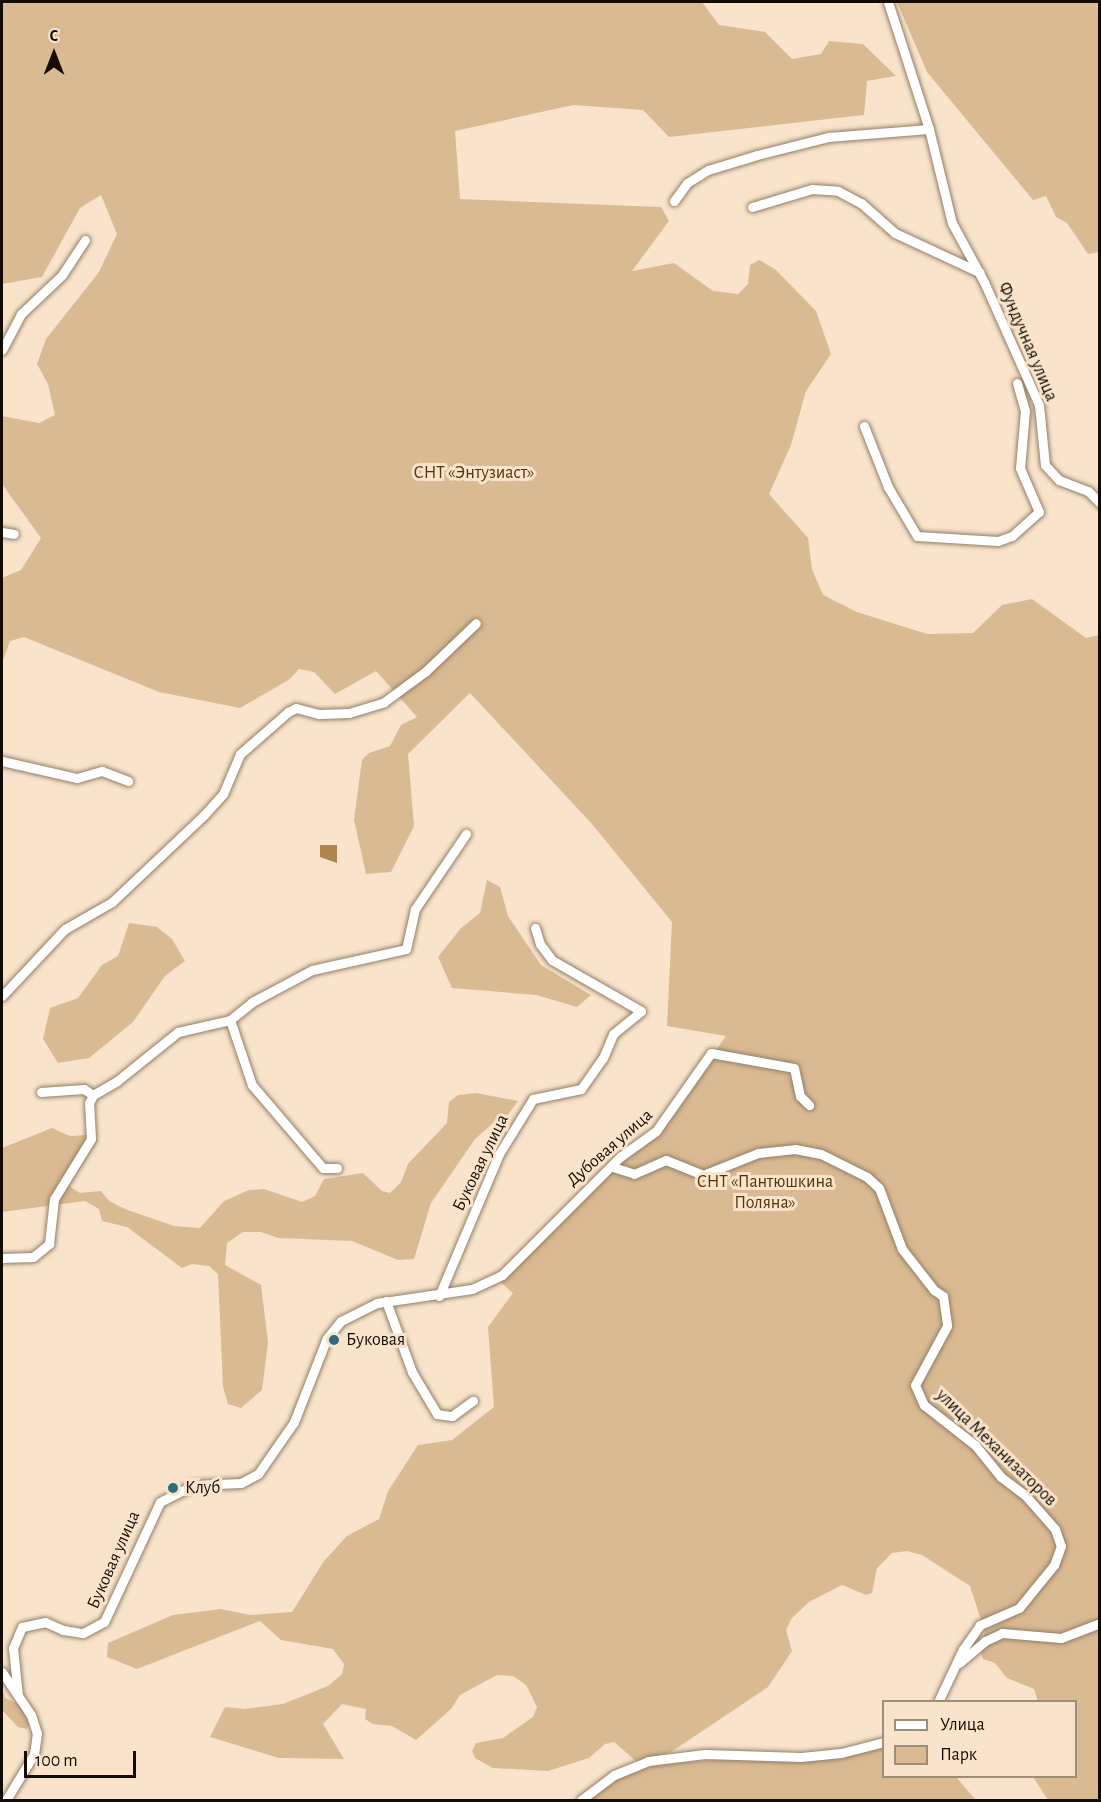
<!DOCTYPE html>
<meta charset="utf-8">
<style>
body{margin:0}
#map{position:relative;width:1101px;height:1802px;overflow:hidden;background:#f9e4cb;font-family:"Alegreya Sans",sans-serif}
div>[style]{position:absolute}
.green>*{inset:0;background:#daba92}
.water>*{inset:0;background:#ae864f}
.roads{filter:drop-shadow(0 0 2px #917e67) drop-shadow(0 0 2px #917e67)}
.minor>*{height:9px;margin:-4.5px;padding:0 4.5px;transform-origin:4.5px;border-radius:4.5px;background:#fff}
.dots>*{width:16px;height:16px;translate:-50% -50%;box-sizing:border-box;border:3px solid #f9e4cb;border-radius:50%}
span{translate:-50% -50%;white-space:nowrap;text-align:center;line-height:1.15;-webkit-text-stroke:6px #f9e4cb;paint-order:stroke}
.street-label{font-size:18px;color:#130c05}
.park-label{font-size:18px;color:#513507}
.poi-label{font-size:18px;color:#130c05}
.left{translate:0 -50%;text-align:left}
.frame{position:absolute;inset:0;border:3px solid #130c05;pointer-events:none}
.legend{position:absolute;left:882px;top:1700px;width:195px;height:78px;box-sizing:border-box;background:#f9e4cb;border:2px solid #9d8e7c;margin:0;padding:8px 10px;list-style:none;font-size:18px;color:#130c05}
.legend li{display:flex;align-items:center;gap:12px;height:30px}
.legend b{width:30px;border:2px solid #9d8e7c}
.north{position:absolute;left:24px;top:24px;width:60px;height:60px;-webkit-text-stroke:4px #f9e4cb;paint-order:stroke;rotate:0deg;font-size:16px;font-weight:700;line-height:24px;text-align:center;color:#130c05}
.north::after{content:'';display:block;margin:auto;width:21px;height:27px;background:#130c05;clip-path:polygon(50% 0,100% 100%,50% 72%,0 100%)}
.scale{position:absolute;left:24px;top:1751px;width:112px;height:27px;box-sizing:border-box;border:3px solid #130c05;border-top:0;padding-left:8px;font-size:18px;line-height:21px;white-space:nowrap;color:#130c05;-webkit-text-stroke:4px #f9e4cb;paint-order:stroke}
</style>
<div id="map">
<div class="green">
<div style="clip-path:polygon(2px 2px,702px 2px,719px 25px,765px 32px,792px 59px,821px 54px,829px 41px,863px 44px,896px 76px,867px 81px,864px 115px,669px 137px,643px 110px,573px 105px,455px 131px,460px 199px,661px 207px,669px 221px,632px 271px,674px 263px,713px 291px,738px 294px,748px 284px,750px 265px,759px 260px,775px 269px,816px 311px,831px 354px,806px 391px,791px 445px,769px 494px,808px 538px,812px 569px,823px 595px,857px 612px,927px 634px,973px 633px,1002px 605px,1032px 599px,1086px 638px,1099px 635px,1099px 1800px,1048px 1800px,1033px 1777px,1076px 1776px,1076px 1702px,1038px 1701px,1034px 1689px,1007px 1678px,995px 1663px,983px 1659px,980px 1650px,985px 1632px,970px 1586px,922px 1555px,907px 1551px,892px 1553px,877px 1568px,872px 1593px,866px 1595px,842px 1585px,809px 1602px,792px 1618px,786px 1630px,792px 1651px,768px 1687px,671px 1752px,637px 1762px,614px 1742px,605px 1744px,589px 1758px,548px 1771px,493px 1768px,475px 1758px,472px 1751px,476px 1743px,503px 1738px,533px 1717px,537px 1707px,526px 1685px,513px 1676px,497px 1675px,460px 1695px,451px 1709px,416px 1740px,392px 1726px,373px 1724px,365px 1719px,366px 1709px,342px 1704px,323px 1724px,344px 1759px,279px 1758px,210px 1737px,225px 1707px,245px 1709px,283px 1704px,328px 1686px,342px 1674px,344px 1664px,333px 1649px,281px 1640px,260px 1621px,137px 1669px,107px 1657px,108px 1643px,173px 1615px,221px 1609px,250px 1615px,292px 1612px,324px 1561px,347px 1536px,379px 1519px,388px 1491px,418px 1445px,452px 1440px,494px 1407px,488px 1327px,513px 1293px,497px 1279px,623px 1152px,658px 1133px,726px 1036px,667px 1026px,672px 922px,592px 824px,470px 693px,408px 754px,414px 826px,391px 872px,366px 874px,354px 820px,362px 760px,369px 753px,390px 746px,401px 725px,417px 717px,376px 671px,335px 694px,314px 672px,299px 669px,290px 679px,240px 708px,159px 692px,24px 637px,10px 641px,2px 663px,2px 578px,21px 570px,41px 538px,2px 484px,2px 416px,39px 423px,55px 415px,48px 384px,37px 364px,46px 339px,99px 272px,117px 234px,101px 195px,80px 208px,42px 277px,2px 284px)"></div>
<div style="clip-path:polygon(897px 2px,1099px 2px,1099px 252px,1088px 254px,1067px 223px,1056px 217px,1046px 196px,1033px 200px,927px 72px)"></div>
<div style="clip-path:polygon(487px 880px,500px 887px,508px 916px,541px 965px,591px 995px,577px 1007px,536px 995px,452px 988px,438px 957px,461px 928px,480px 913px)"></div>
<div style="clip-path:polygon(129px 923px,157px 927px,172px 939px,185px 961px,165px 976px,133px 1022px,89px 1058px,58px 1063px,43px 1039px,50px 1008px,78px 998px,102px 965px,118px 956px)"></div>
<div style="clip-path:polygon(476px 1093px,518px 1101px,505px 1119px,499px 1118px,475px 1139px,431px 1203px,414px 1259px,398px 1260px,352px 1241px,278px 1238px,261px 1232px,243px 1232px,227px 1243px,225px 1265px,261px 1285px,268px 1342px,262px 1390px,241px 1408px,228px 1404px,223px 1387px,218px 1274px,209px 1266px,192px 1264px,182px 1268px,127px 1227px,102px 1221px,99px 1209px,85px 1201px,2px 1212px,2px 1148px,52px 1128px,70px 1136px,88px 1135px,98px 1140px,69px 1186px,80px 1193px,101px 1191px,109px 1201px,125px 1209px,174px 1226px,200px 1228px,224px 1201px,249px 1190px,264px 1189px,302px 1202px,315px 1196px,324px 1179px,363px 1173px,382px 1191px,390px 1193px,401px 1182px,408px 1164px,447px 1123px,449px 1102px,458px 1095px)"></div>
<div style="clip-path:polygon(2px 1688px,5px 1698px,20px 1705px,29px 1724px,27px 1729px,18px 1727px,2px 1710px)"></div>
<div style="clip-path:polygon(883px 1746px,884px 1776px,956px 1777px,976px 1800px,588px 1800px,616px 1780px,650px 1765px)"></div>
</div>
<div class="water">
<div style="clip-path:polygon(320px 845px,337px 845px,337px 863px,320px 857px)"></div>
</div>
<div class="roads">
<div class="minor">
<div style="left:888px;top:2px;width:133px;rotate:72.1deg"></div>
<div style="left:929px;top:129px;width:97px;rotate:76.3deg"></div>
<div style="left:952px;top:223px;width:67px;rotate:61.5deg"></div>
<div style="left:984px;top:282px;width:135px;rotate:65.9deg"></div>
<div style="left:1039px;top:405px;width:60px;rotate:84.3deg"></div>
<div style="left:1045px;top:465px;width:21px;rotate:47deg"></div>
<div style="left:1059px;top:480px;width:31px;rotate:21deg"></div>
<div style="left:1088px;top:491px;width:17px;rotate:45deg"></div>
<div style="left:674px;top:201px;width:22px;rotate:-54deg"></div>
<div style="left:687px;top:183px;width:25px;rotate:-32deg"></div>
<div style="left:708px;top:170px;width:51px;rotate:-17deg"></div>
<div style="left:757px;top:155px;width:73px;rotate:-14.2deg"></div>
<div style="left:828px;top:137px;width:101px;rotate:-4.5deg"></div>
<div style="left:752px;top:207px;width:63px;rotate:-16.7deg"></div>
<div style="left:812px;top:189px;width:26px;rotate:4deg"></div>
<div style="left:838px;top:191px;width:26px;rotate:28deg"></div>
<div style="left:861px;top:203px;width:45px;rotate:41.4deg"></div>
<div style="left:895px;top:233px;width:93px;rotate:24.9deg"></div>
<div style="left:2px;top:350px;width:41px;rotate:-62.2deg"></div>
<div style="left:21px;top:314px;width:57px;rotate:-43.6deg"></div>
<div style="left:62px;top:275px;width:42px;rotate:-56.7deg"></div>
<div style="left:864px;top:426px;width:66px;rotate:68.5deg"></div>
<div style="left:888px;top:487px;width:57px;rotate:59.4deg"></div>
<div style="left:917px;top:536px;width:81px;rotate:3.5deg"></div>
<div style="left:998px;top:541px;width:15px;rotate:-20deg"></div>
<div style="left:1012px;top:536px;width:36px;rotate:-42deg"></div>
<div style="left:1039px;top:512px;width:48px;rotate:-113.4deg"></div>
<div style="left:1020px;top:468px;width:57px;rotate:-85deg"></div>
<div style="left:1025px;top:411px;width:29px;rotate:-106deg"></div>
<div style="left:2px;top:532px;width:12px;rotate:9deg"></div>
<div style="left:2px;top:761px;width:77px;rotate:12.8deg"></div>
<div style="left:77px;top:778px;width:26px;rotate:-16deg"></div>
<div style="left:102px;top:771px;width:28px;rotate:21deg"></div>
<div style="left:2px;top:996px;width:92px;rotate:-46.8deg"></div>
<div style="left:65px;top:929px;width:54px;rotate:-29.9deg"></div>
<div style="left:112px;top:902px;width:127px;rotate:-43.4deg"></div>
<div style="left:204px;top:815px;width:28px;rotate:-48deg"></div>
<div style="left:223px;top:794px;width:43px;rotate:-67deg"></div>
<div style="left:240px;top:754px;width:64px;rotate:-41.2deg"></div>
<div style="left:288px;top:712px;width:9px;rotate:-27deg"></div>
<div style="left:296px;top:708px;width:24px;rotate:15deg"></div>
<div style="left:319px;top:714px;width:30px;rotate:-2deg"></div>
<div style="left:349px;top:713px;width:37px;rotate:-17deg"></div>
<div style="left:384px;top:702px;width:52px;rotate:-36.4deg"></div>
<div style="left:426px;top:671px;width:69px;rotate:-43.8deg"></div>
<div style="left:230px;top:1020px;width:69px;rotate:71.3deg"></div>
<div style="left:252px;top:1085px;width:109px;rotate:49.5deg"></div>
<div style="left:323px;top:1168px;width:14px"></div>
<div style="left:41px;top:1092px;width:43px;rotate:-4deg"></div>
<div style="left:84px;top:1089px;width:11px;rotate:34deg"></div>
<div style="left:613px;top:1167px;width:22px;rotate:18deg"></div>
<div style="left:634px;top:1174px;width:35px;rotate:-24deg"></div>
<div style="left:666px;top:1160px;width:40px;rotate:22deg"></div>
<div style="left:703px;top:1175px;width:59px;rotate:-21.8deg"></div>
<div style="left:758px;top:1153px;width:37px;rotate:-6deg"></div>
<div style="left:795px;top:1149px;width:26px;rotate:11deg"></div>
<div style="left:821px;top:1154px;width:51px;rotate:26.6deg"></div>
<div style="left:867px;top:1177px;width:16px;rotate:43deg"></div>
<div style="left:879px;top:1188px;width:65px;rotate:69.3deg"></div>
<div style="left:902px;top:1249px;width:52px;rotate:52deg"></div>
<div style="left:934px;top:1290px;width:11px;rotate:34deg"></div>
<div style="left:943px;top:1296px;width:30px;rotate:82deg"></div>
<div style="left:947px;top:1326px;width:67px;rotate:118.5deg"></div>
<div style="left:915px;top:1385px;width:22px;rotate:66deg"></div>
<div style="left:924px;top:1405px;width:65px;rotate:38.1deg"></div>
<div style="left:975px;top:1445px;width:41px;rotate:50.9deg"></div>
<div style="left:1001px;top:1477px;width:30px;rotate:37deg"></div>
<div style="left:1025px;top:1495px;width:45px;rotate:48.6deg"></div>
<div style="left:1055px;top:1529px;width:18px;rotate:71deg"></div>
<div style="left:1061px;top:1546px;width:20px;rotate:110deg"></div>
<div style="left:1054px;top:1565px;width:55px;rotate:129.1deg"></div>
<div style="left:1019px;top:1608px;width:43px;rotate:156.4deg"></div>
<div style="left:980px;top:1625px;width:29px;rotate:125deg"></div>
<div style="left:963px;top:1649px;width:59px;rotate:115.3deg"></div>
<div style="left:2px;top:1258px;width:31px;rotate:-2deg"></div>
<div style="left:33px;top:1257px;width:21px;rotate:-39deg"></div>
<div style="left:49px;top:1244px;width:45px;rotate:-83.7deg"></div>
<div style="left:54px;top:1199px;width:70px;rotate:-58.3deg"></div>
<div style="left:91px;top:1139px;width:36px;rotate:-93deg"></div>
<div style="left:89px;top:1103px;width:9px;rotate:-63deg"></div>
<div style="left:93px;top:1095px;width:28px;rotate:-30deg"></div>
<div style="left:117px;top:1081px;width:78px;rotate:-38.8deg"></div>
<div style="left:178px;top:1032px;width:53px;rotate:-13deg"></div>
<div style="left:230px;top:1020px;width:28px;rotate:-39deg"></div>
<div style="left:252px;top:1002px;width:68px;rotate:-28.1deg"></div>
<div style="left:312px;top:970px;width:96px;rotate:-12.6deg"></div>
<div style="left:406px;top:949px;width:41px;rotate:-77.3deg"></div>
<div style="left:415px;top:909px;width:91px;rotate:-55.8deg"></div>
<div style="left:439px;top:1296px;width:154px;rotate:-67.1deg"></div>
<div style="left:499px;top:1154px;width:65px;rotate:-58.3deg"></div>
<div style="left:533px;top:1099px;width:49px;rotate:-11.8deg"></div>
<div style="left:581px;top:1089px;width:38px;rotate:-55deg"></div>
<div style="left:603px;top:1058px;width:26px;rotate:-67deg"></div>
<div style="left:613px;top:1034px;width:36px;rotate:-39deg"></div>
<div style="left:641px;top:1011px;width:103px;rotate:-150.2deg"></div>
<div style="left:552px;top:960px;width:20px;rotate:-127deg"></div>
<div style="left:540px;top:944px;width:17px;rotate:-107deg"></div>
<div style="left:386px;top:1301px;width:76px;rotate:69.9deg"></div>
<div style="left:412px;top:1372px;width:49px;rotate:59.2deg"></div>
<div style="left:437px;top:1414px;width:15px;rotate:8deg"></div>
<div style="left:452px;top:1416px;width:26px;rotate:-36deg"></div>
<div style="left:959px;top:1663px;width:34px;rotate:-40deg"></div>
<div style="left:985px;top:1641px;width:19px;rotate:-25deg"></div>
<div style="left:1002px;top:1633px;width:59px;rotate:4.8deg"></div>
<div style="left:1061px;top:1638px;width:42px;rotate:-21deg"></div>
<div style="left:2px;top:1672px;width:52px;rotate:56deg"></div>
<div style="left:31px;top:1715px;width:19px;rotate:72deg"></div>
<div style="left:37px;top:1733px;width:21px;rotate:98deg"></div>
<div style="left:34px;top:1754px;width:54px;rotate:121.3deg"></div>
<div style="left:18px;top:1696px;width:48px;rotate:-95.9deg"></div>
<div style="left:13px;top:1648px;width:23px;rotate:-67deg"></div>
<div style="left:22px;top:1627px;width:24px;rotate:-12deg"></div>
<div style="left:45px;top:1622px;width:20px;rotate:24deg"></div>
<div style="left:63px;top:1630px;width:20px;rotate:9deg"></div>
<div style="left:83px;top:1633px;width:24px;rotate:-28deg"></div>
<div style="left:104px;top:1622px;width:132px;rotate:-65deg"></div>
<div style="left:160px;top:1502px;width:38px;rotate:-27deg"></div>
<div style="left:194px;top:1485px;width:47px;rotate:-2.4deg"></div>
<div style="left:241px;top:1483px;width:19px;rotate:-28deg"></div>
<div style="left:258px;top:1474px;width:63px;rotate:-55.3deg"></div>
<div style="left:294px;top:1422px;width:90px;rotate:-68.6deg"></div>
<div style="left:327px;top:1338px;width:22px;rotate:-51deg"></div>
<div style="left:341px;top:1321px;width:40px;rotate:-26.6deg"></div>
<div style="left:377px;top:1303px;width:96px;rotate:-8.4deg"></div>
<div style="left:472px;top:1289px;width:33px;rotate:-25deg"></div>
<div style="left:502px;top:1275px;width:167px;rotate:-45deg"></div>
<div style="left:620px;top:1157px;width:44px;rotate:-35.8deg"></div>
<div style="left:656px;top:1131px;width:95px;rotate:-54.8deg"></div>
<div style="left:711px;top:1053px;width:84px;rotate:10.2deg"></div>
<div style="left:794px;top:1068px;width:29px;rotate:78deg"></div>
<div style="left:800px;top:1096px;width:13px;rotate:45deg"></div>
<div style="left:581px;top:1800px;width:41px;rotate:-37.1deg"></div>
<div style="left:614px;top:1775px;width:37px;rotate:-22deg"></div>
<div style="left:648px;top:1761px;width:57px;rotate:-7deg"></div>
<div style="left:705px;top:1754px;width:96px;rotate:1.8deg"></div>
<div style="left:801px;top:1757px;width:40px;rotate:-5.7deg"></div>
<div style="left:841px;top:1753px;width:44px;rotate:-14.3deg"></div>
</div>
</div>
<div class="dots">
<div style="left:334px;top:1340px;background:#2c6b80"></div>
<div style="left:173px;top:1488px;background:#2c6b80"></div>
</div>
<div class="street-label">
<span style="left:1027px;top:342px;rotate:67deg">Фундучная улица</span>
<span style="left:610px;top:1148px;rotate:-41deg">Дубовая улица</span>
<span style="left:481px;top:1163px;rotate:-64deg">Буковая улица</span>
<span style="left:996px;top:1448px;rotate:44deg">улица Механизаторов</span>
<span style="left:114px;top:1560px;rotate:-66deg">Буковая улица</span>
</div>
<div class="park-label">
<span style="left:474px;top:473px">СНТ «Энтузиаст»</span>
<span style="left:765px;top:1193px">СНТ «Пантюшкина<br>Поляна»</span>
</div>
<div class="poi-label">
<span class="left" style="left:346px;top:1340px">Буковая</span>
<span class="left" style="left:185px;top:1488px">Клуб</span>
</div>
<div class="frame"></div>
<ul class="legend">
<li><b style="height:8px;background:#fff"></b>Улица</li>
<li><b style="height:16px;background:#daba92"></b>Парк</li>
</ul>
<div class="north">С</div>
<div class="scale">100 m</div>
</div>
